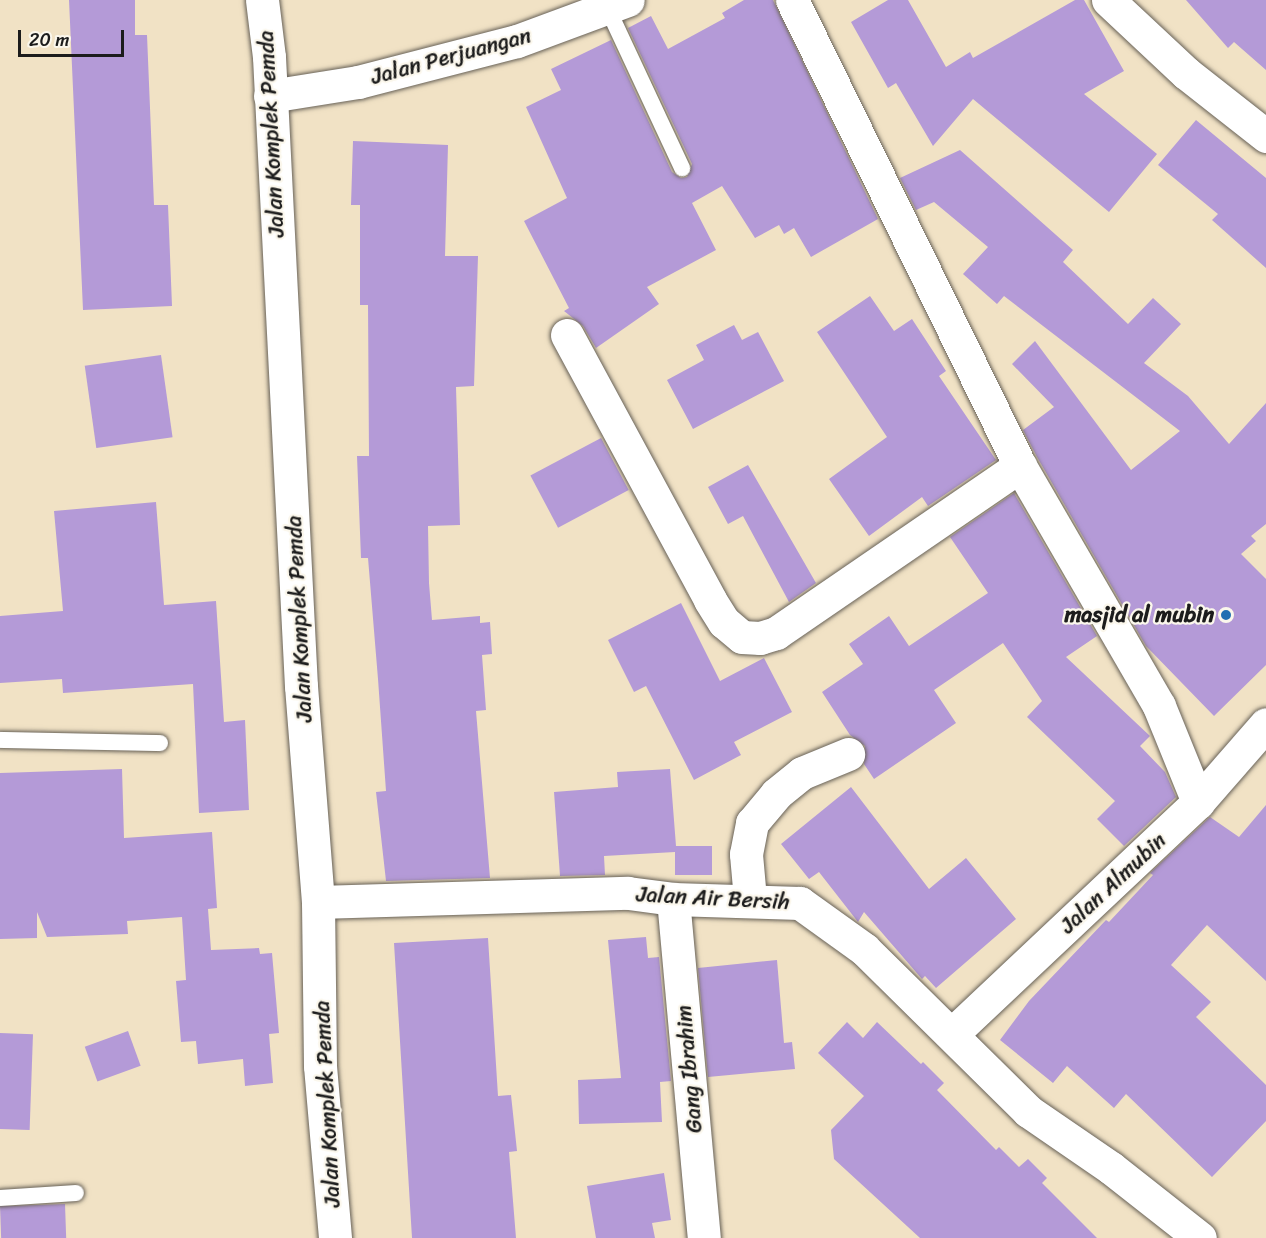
<!DOCTYPE html>
<style>
body{margin:0}
#map{position:relative;width:1266px;height:1238px;overflow:hidden;background:#f1e2c5;font-family:Sriracha,sans-serif}
div>[style]{position:absolute}
.building>*{inset:0;background:#b49ad7;transform-origin:0 0}
.roads{filter:drop-shadow(0 0 2px #676157) drop-shadow(0 0 2px #676157)}
.service>*{height:16px;margin:-8px;padding:0 8px;transform-origin:8px;border-radius:8px;background:#fff}
.minor>*{height:33px;margin:-16.5px;padding:0 16.5px;transform-origin:16.5px;border-radius:16.5px;background:#fff}
.dots>*{width:16px;height:16px;translate:-50% -50%;box-sizing:border-box;border:3px solid #fbf7ec;border-radius:50%}
span{translate:-50% -50%;white-space:nowrap;text-align:center;line-height:1.15;-webkit-text-stroke:4.5px #fbf7ec;paint-order:stroke}
.street-label{font-size:22px;color:#1c1c1c}
.poi-label{font-size:22px;color:#1c1c1c;font-weight:700}
.right{translate:-100% -50%;text-align:right}
.scale{position:absolute;left:18px;top:30px;width:106px;height:27px;box-sizing:border-box;border:3px solid #1c1c1c;border-top:0;padding-left:8px;font-size:18px;line-height:21px;white-space:nowrap;color:#1c1c1c;-webkit-text-stroke:4px #fbf7ec;paint-order:stroke}
</style>
<div id="map">
<div class="building">
<div style="clip-path:polygon(69px 0,135px 0,135px 35px,147px 35px,154px 205px,168px 205px,172px 306px,83px 310px)"></div>
<div style="clip-path:polygon(744px 0,773px 0,878px 219px,811px 257px,794px 228px,784px 234px,779px 225px,755px 238px,722px 186px,692px 203px,716px 250px,647px 287px,659px 304px,596px 348px,583px 326px,564px 311px,569px 308px,524px 221px,567px 198px,526px 107px,561px 90px,551px 69px,611px 40px,672px 172px,681px 178px,687px 177px,692px 164px,628px 28px,651px 16px,668px 49px,725px 18px,722px 13px)"></div>
<div style="clip-path:polygon(888px 0,908px 0,946px 67px,970px 52px,973px 58px,1075px 0,1084px 0,1124px 71px,1084px 94px,1157px 154px,1109px 212px,973px 99px,933px 146px,896px 83px,888px 88px,851px 22px)"></div>
<div style="clip-path:polygon(1186px 0,1266px 0,1266px 70px,1234px 42px,1228px 48px)"></div>
<div style="clip-path:polygon(1196px 120px,1266px 178px,1266px 268px,1212px 220px,1218px 214px,1158px 165px)"></div>
<div style="clip-path:polygon(353px 141px,448px 145px,445px 256px,478px 256px,474px 386px,456px 387px,460px 525px,428px 526px,429px 583px,432px 620px,480px 616px,480px 623px,490px 622px,492px 654px,482px 655px,486px 710px,476px 711px,490px 878px,386px 881px,376px 792px,386px 791px,378px 679px,368px 558px,361px 558px,357px 456px,369px 456px,368px 305px,360px 305px,360px 205px,351px 205px)"></div>
<div style="clip-path:polygon(960px 150px,1073px 250px,1063px 262px,1128px 324px,1153px 298px,1181px 324px,1144px 363px,1188px 396px,1229px 444px,1266px 403px,1266px 524px,1251px 536px,1256px 541px,1241px 554px,1266px 579px,1266px 665px,1214px 716px,1146px 646px,1037px 457px,1023px 430px,1054px 407px,1012px 364px,1035px 341px,1131px 470px,1180px 431px,1004px 296px,997px 304px,963px 274px,988px 247px,934px 202px,916px 210px,900px 178px)"></div>
<div style="clip-path:polygon(870px 296px,894px 331px,912px 319px,946px 371px,939px 376px,996px 460px,928px 506px,922px 497px,869px 536px,829px 479px,887px 437px,817px 332px)"></div>
<div style="clip-path:polygon(734px 325px,742px 340px,758px 332px,784px 381px,693px 429px,667px 380px,704px 360px,696px 345px)"></div>
<div style="left:161px;top:355px;width:83px;height:77px;rotate:82deg"></div>
<div style="left:601px;top:438px;width:59px;height:80px;rotate:62deg"></div>
<div style="clip-path:polygon(748px 465px,816px 583px,789px 602px,743px 516px,728px 524px,708px 487px)"></div>
<div style="clip-path:polygon(1014px 493px,1097px 636px,1066px 657px,1150px 736px,1140px 746px,1165px 772px,1176px 797px,1124px 846px,1097px 819px,1115px 801px,1027px 717px,1042px 701px,1003px 643px,934px 690px,956px 723px,874px 779px,864px 764px,865px 746px,850px 735px,822px 692px,863px 664px,849px 644px,889px 616px,909px 646px,988px 593px,950px 537px)"></div>
<div style="clip-path:polygon(156px 502px,164px 605px,216px 601px,224px 722px,245px 720px,249px 810px,199px 813px,193px 684px,63px 693px,62px 679px,0 683px,0 616px,63px 611px,54px 511px)"></div>
<div style="clip-path:polygon(681px 603px,720px 681px,764px 658px,792px 712px,734px 742px,741px 755px,694px 780px,646px 686px,634px 692px,608px 640px)"></div>
<div style="clip-path:polygon(122px 769px,124px 838px,212px 832px,217px 908px,208px 909px,211px 950px,259px 948px,260px 954px,272px 953px,279px 1033px,269px 1034px,273px 1083px,245px 1086px,243px 1059px,198px 1064px,196px 1041px,181px 1042px,176px 981px,186px 980px,182px 917px,127px 921px,128px 934px,47px 937px,37px 912px,37px 938px,0 939px,0 773px)"></div>
<div style="clip-path:polygon(670px 769px,676px 846px,712px 846px,712px 875px,675px 875px,675px 852px,604px 856px,605px 875px,560px 876px,554px 792px,618px 787px,617px 772px)"></div>
<div style="clip-path:polygon(851px 787px,929px 889px,966px 858px,1016px 919px,936px 988px,925px 976px,922px 979px,864px 912px,858px 922px,819px 872px,809px 879px,781px 844px)"></div>
<div style="clip-path:polygon(1266px 805px,1266px 981px,1207px 925px,1171px 965px,1211px 1002px,1196px 1017px,1266px 1085px,1266px 1121px,1212px 1177px,1126px 1094px,1114px 1108px,1067px 1066px,1053px 1083px,1000px 1040px,1029px 1001px,1106px 920px,1109px 922px,1153px 875px,1150px 873px,1210px 817px,1239px 837px)"></div>
<div style="clip-path:polygon(646px 937px,648px 958px,659px 957px,671px 1081px,660px 1082px,662px 1122px,579px 1124px,578px 1080px,621px 1078px,608px 940px)"></div>
<div style="clip-path:polygon(488px 938px,498px 1096px,511px 1095px,517px 1151px,509px 1152px,516px 1238px,412px 1238px,394px 943px)"></div>
<div style="clip-path:polygon(777px 960px,784px 1043px,792px 1042px,795px 1069px,708px 1077px,698px 968px)"></div>
<div style="clip-path:polygon(847px 1022px,863px 1038px,877px 1022px,921px 1064px,923px 1062px,944px 1083px,937px 1090px,996px 1150px,999px 1147px,1019px 1167px,1028px 1159px,1047px 1178px,1042px 1183px,1097px 1238px,920px 1238px,834px 1159px,831px 1130px,864px 1096px,818px 1053px)"></div>
<div style="left:128px;top:1031px;width:37px;height:46px;rotate:70deg"></div>
<div style="left:0;top:1033px;width:33px;height:96px;rotate:2deg"></div>
<div style="clip-path:polygon(664px 1173px,671px 1220px,652px 1223px,655px 1238px,596px 1238px,587px 1186px)"></div>
<div style="left:65px;top:1204px;width:34px;height:65px;rotate:88deg"></div>
</div>
<div class="roads">
<div class="service">
<div style="left:607px;top:7px;width:178px;rotate:65deg"></div>
<div style="left:0;top:740px;width:160px;rotate:1.1deg"></div>
<div style="left:0;top:1198px;width:76px;rotate:-3.8deg"></div>
</div>
<div class="minor">
<div style="left:262px;top:0;width:57px;rotate:83deg"></div>
<div style="left:269px;top:57px;width:630px;rotate:87.09deg"></div>
<div style="left:301px;top:686px;width:217px;rotate:85.5deg"></div>
<div style="left:318px;top:902px;width:164px;rotate:89.3deg"></div>
<div style="left:320px;top:1066px;width:173px;rotate:85deg"></div>
<div style="left:792px;top:0;width:519px;rotate:63.93deg"></div>
<div style="left:1020px;top:466px;width:277px;rotate:59.9deg"></div>
<div style="left:1159px;top:706px;width:104px;rotate:67.9deg"></div>
<div style="left:1108px;top:0;width:107px;rotate:43.1deg"></div>
<div style="left:1186px;top:73px;width:102px;rotate:38.2deg"></div>
<div style="left:270px;top:96px;width:89px;rotate:-9deg"></div>
<div style="left:358px;top:82px;width:164px;rotate:-14.5deg"></div>
<div style="left:517px;top:41px;width:118px;rotate:-20.3deg"></div>
<div style="left:567px;top:335px;width:301px;rotate:61.6deg"></div>
<div style="left:710px;top:600px;width:26px;rotate:58deg"></div>
<div style="left:724px;top:622px;width:23px;rotate:40deg"></div>
<div style="left:742px;top:637px;width:18px;rotate:3deg"></div>
<div style="left:760px;top:638px;width:17px;rotate:-17deg"></div>
<div style="left:776px;top:633px;width:296px;rotate:-34.4deg"></div>
<div style="left:673px;top:899px;width:340px;rotate:84.8deg"></div>
<div style="left:750px;top:899px;width:45px;rotate:-95.1deg"></div>
<div style="left:746px;top:854px;width:32px;rotate:-79deg"></div>
<div style="left:752px;top:823px;width:38px;rotate:-50deg"></div>
<div style="left:776px;top:794px;width:33px;rotate:-39deg"></div>
<div style="left:802px;top:773px;width:50px;rotate:-22.4deg"></div>
<div style="left:318px;top:902px;width:310px;rotate:-1.7deg"></div>
<div style="left:628px;top:893px;width:45px;rotate:7.6deg"></div>
<div style="left:673px;top:899px;width:127px;rotate:1.8deg"></div>
<div style="left:800px;top:903px;width:79px;rotate:35.7deg"></div>
<div style="left:864px;top:949px;width:231px;rotate:44.6deg"></div>
<div style="left:1028px;top:1111px;width:101px;rotate:34.5deg"></div>
<div style="left:1111px;top:1168px;width:113px;rotate:38.2deg"></div>
<div style="left:952px;top:1034px;width:338px;rotate:-43.3deg"></div>
<div style="left:1198px;top:802px;width:103px;rotate:-48.9deg"></div>
</div>
</div>
<div class="dots">
<div style="left:1226px;top:615px;background:#1f6fb2"></div>
</div>
<div class="street-label">
<span style="left:451px;top:56px;rotate:-15deg">Jalan Perjuangan</span>
<span style="left:271px;top:134px;rotate:-93deg">Jalan Komplek Pemda</span>
<span style="left:299px;top:619px;rotate:-93deg">Jalan Komplek Pemda</span>
<span style="left:1113px;top:883px;rotate:-43deg">Jalan Almubin</span>
<span style="left:713px;top:898px;rotate:3deg">Jalan Air Bersih</span>
<span style="left:689px;top:1069px;rotate:-95deg">Gang Ibrahim</span>
<span style="left:327px;top:1104px;rotate:-93deg">Jalan Komplek Pemda</span>
</div>
<div class="poi-label">
<span class="right" style="left:1214px;top:615px">masjid al mubin</span>
</div>
<div class="scale">20 m</div>
</div>
